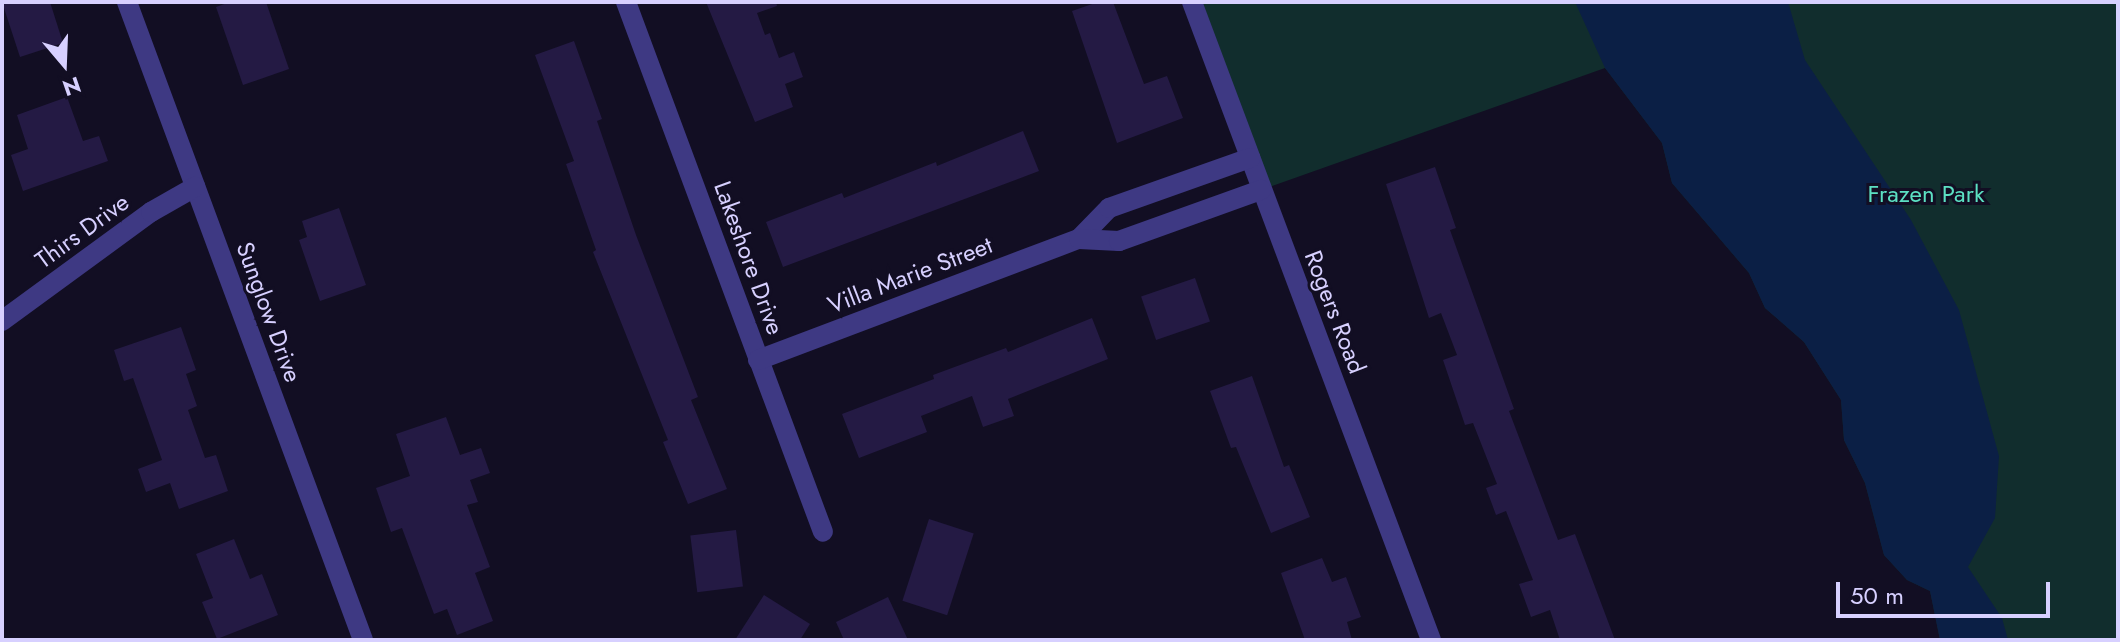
<!DOCTYPE html>
<style>
body{margin:0}
#map{position:relative;width:2120px;height:642px;overflow:hidden;background:#120e23;font-family:Jost,sans-serif}
div>[style]{position:absolute}
.green>*{inset:0;background:#112d2d}
.water>*{inset:0;background:#0b1f45}
.building>*{inset:0;background:#241a44;transform-origin:0 0}
.minor>*{height:20px;margin:-10px;padding:0 10px;transform-origin:10px;border-radius:10px;background:#3e3983}
span{translate:-50% -50%;white-space:nowrap;text-align:center;line-height:1.15;-webkit-text-stroke:6px #120e23;paint-order:stroke}
.park-label{font-size:24px;color:#5ce0c3}
.street-label{font-size:24px;color:#d7d0ff}
.frame{position:absolute;inset:0;border:4px solid #d7d0ff;pointer-events:none}
.north{position:absolute;left:24px;top:24px;width:80px;height:80px;-webkit-text-stroke:6px #120e23;paint-order:stroke;rotate:161deg;font-size:22px;font-weight:700;line-height:32px;text-align:center;color:#d7d0ff}
.north::after{content:'';display:block;margin:auto;width:28px;height:36px;background:#d7d0ff;clip-path:polygon(50% 0,100% 100%,50% 72%,0 100%)}
.scale{position:absolute;left:1836px;top:582px;width:214px;height:36px;box-sizing:border-box;border:4px solid #d7d0ff;border-top:0;padding-left:10px;font-size:24px;line-height:28px;white-space:nowrap;color:#d7d0ff;-webkit-text-stroke:6px #120e23;paint-order:stroke}
</style>
<div id="map">
<div class="green">
<div style="clip-path:polygon(1192px 2px,2118px 2px,2118px 640px,1940px 640px,1930px 591px,1907px 580px,1884px 555px,1865px 483px,1844px 440px,1841px 400px,1804px 342px,1765px 308px,1749px 273px,1672px 183px,1662px 143px,1605px 68px,1261px 190px)"></div>
</div>
<div class="water">
<div style="clip-path:polygon(1575px 2px,1788px 2px,1805px 60px,1911px 220px,1959px 310px,1999px 456px,1995px 518px,1968px 567px,2002px 618px,2008px 640px,1940px 640px,1930px 591px,1907px 580px,1884px 555px,1865px 483px,1844px 440px,1841px 400px,1804px 342px,1765px 308px,1749px 273px,1672px 183px,1662px 143px,1605px 68px)"></div>
</div>
<div class="building">
<div style="clip-path:polygon(2px 2px,50px 2px,63px 43px,20px 57px)"></div>
<div style="clip-path:polygon(230px 2px,266px 2px,289px 69px,243px 85px,216px 7px)"></div>
<div style="clip-path:polygon(706px 2px,776px 2px,777px 6px,757px 13px,765px 35px,770px 33px,779px 58px,794px 52px,803px 77px,785px 84px,793px 107px,755px 122px)"></div>
<div style="clip-path:polygon(1098px 2px,1113px 2px,1144px 84px,1167px 76px,1183px 118px,1117px 143px,1072px 11px)"></div>
<div style="clip-path:polygon(574px 41px,602px 119px,597px 121px,636px 235px,698px 397px,691px 400px,727px 489px,688px 504px,663px 442px,668px 440px,593px 252px,596px 250px,566px 164px,574px 161px,535px 55px)"></div>
<div style="clip-path:polygon(67px 97px,83px 141px,99px 136px,108px 161px,23px 191px,11px 155px,28px 149px,17px 115px)"></div>
<div style="clip-path:polygon(1023px 131px,1039px 171px,783px 267px,766px 222px,842px 193px,844px 198px,936px 162px,937px 166px)"></div>
<div style="clip-path:polygon(1435px 167px,1456px 228px,1450px 230px,1514px 409px,1509px 411px,1558px 540px,1575px 534px,1615px 640px,1560px 640px,1550px 610px,1531px 617px,1519px 584px,1533px 580px,1506px 511px,1496px 515px,1486px 488px,1497px 484px,1473px 423px,1465px 425px,1443px 360px,1457px 355px,1441px 313px,1429px 318px,1386px 184px)"></div>
<div style="clip-path:polygon(339px 208px,366px 285px,320px 301px,299px 240px,307px 237px,302px 221px)"></div>
<div style="left:1195px;top:278px;width:46px;height:57px;rotate:71deg"></div>
<div style="clip-path:polygon(1092px 318px,1108px 359px,1008px 399px,1014px 416px,983px 427px,972px 396px,921px 416px,927px 432px,859px 458px,842px 414px,934px 379px,933px 375px,1006px 348px,1008px 352px)"></div>
<div style="clip-path:polygon(181px 327px,196px 370px,186px 374px,197px 406px,188px 410px,205px 458px,216px 455px,228px 491px,179px 509px,170px 483px,146px 492px,138px 469px,162px 460px,133px 378px,124px 381px,114px 350px)"></div>
<div style="clip-path:polygon(1252px 376px,1284px 467px,1289px 465px,1310px 517px,1271px 533px,1236px 447px,1231px 448px,1210px 391px)"></div>
<div style="clip-path:polygon(446px 417px,460px 455px,481px 448px,490px 473px,470px 480px,478px 502px,467px 505px,490px 567px,475px 573px,493px 621px,457px 635px,447px 609px,434px 614px,402px 528px,391px 532px,376px 488px,410px 476px,396px 434px)"></div>
<div style="left:929px;top:519px;width:47px;height:86px;rotate:18deg"></div>
<div style="left:736px;top:530px;width:57px;height:46px;rotate:83deg"></div>
<div style="clip-path:polygon(234px 539px,250px 579px,262px 574px,278px 615px,217px 639px,202px 602px,213px 598px,196px 554px)"></div>
<div style="clip-path:polygon(1322px 558px,1332px 582px,1346px 577px,1361px 617px,1347px 622px,1352px 640px,1305px 640px,1281px 573px)"></div>
<div style="clip-path:polygon(764px 595px,810px 624px,800px 640px,735px 640px)"></div>
<div style="clip-path:polygon(888px 597px,908px 640px,844px 640px,836px 622px)"></div>
</div>
<div class="minor">
<div style="left:127px;top:2px;width:680px;rotate:69.7deg"></div>
<div style="left:626px;top:2px;width:565px;rotate:69.61deg"></div>
<div style="left:1192px;top:2px;width:681px;rotate:69.46deg"></div>
<div style="left:1079px;top:239px;width:43px;rotate:-45.9deg"></div>
<div style="left:1109px;top:208px;width:150px;rotate:-19.5deg"></div>
<div style="left:2px;top:321px;width:185px;rotate:-36.2deg"></div>
<div style="left:151px;top:212px;width:51px;rotate:-29.6deg"></div>
<div style="left:758px;top:360px;width:343px;rotate:-20.7deg"></div>
<div style="left:1079px;top:239px;width:40px;rotate:2.9deg"></div>
<div style="left:1119px;top:241px;width:151px;rotate:-19.8deg"></div>
</div>
<div class="park-label">
<span style="left:1926px;top:194px">Frazen Park</span>
</div>
<div class="street-label">
<span style="left:82px;top:231px;rotate:-36deg">Thirs Drive</span>
<span style="left:749px;top:258px;rotate:70deg">Lakeshore Drive</span>
<span style="left:910px;top:275px;rotate:-21deg">Villa Marie Street</span>
<span style="left:269px;top:312px;rotate:70deg">Sunglow Drive</span>
<span style="left:1335px;top:312px;rotate:69deg">Rogers Road</span>
</div>
<div class="frame"></div>
<div class="north">N</div>
<div class="scale">50 m</div>
</div>
